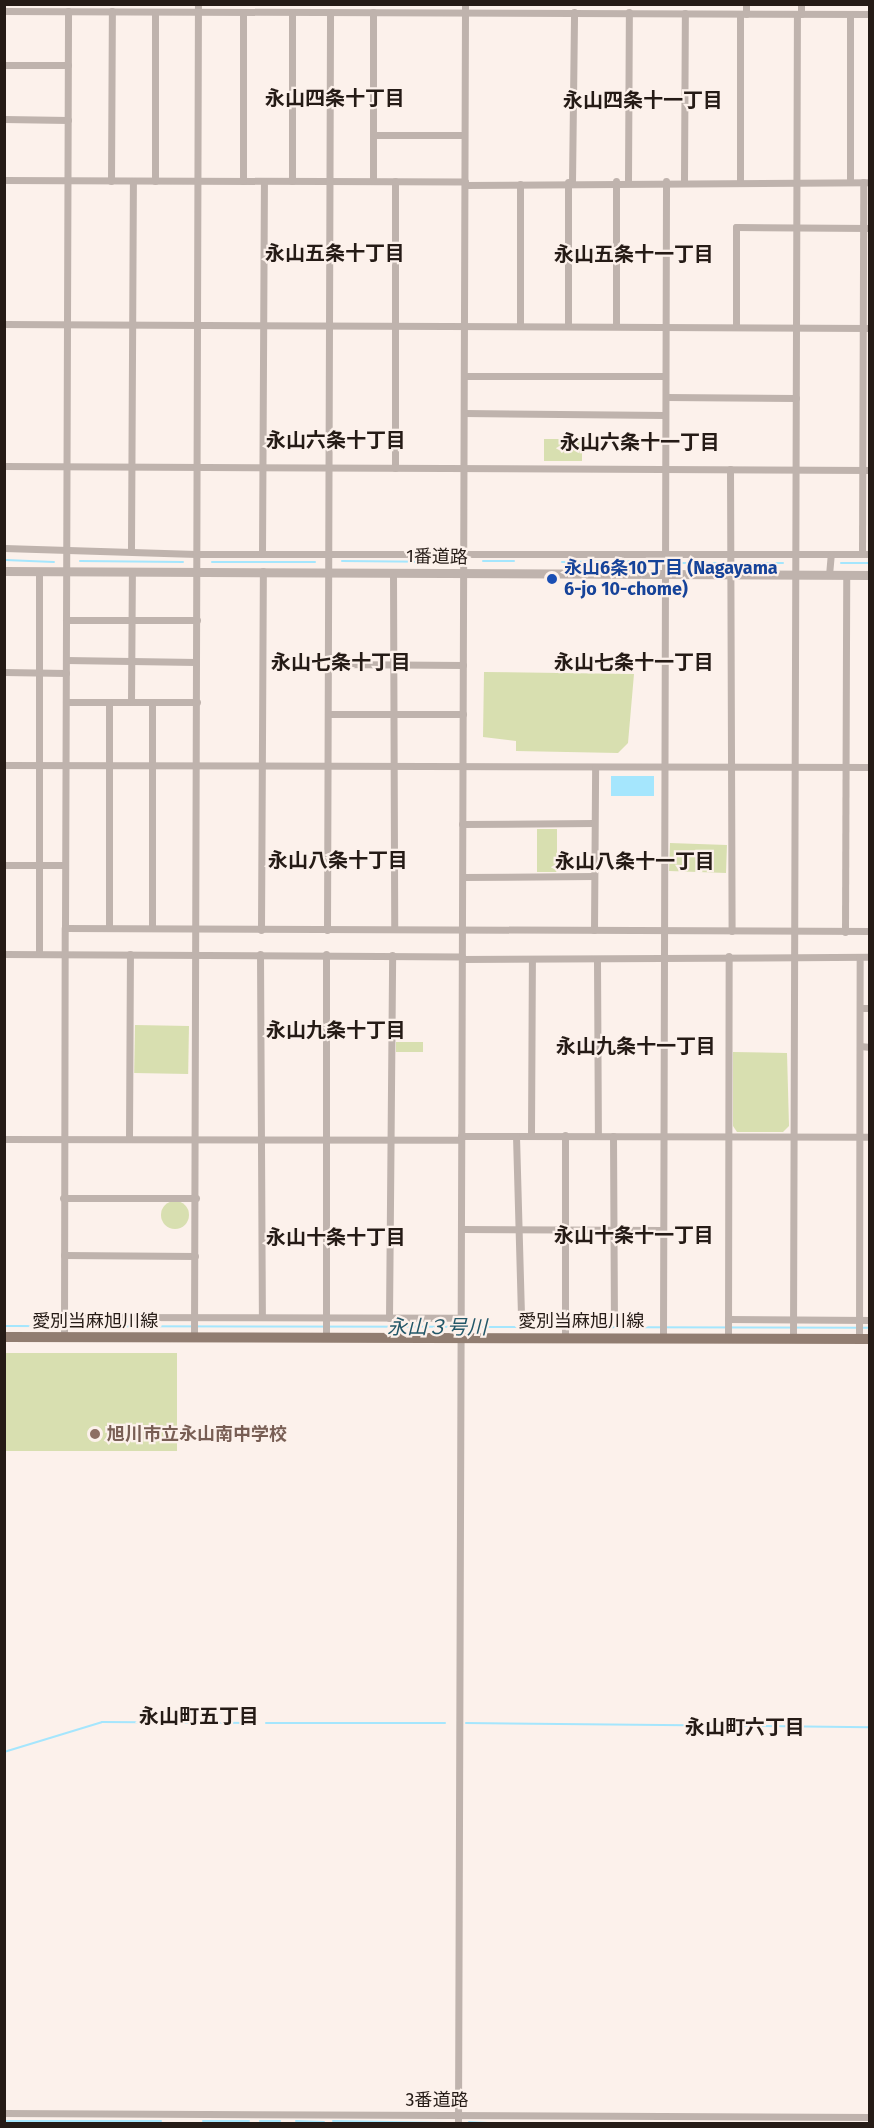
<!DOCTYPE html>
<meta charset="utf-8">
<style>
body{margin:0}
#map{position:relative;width:874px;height:2128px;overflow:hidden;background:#fcf1eb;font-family:"Fira Sans","Noto Sans JP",sans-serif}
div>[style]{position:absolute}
.green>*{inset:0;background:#d8dfb0;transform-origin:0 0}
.round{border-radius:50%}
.water>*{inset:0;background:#a5e6fd;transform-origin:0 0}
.stream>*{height:2px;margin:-1px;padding:0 1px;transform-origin:1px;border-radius:1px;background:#a5e6fd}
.minor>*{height:7px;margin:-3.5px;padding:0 3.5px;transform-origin:3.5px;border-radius:3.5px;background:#bfb3ad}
.tertiary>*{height:9px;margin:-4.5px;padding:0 4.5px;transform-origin:4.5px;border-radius:4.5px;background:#bfb3ad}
.primary>*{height:10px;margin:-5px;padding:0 5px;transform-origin:5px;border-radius:5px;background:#917d71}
.dots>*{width:16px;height:16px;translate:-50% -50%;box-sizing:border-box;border:3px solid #fcf1eb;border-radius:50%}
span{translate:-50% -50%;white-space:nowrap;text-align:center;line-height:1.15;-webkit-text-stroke:4.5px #fcf1eb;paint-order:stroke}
.street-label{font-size:18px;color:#251b16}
.transit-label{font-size:18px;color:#164399;font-weight:700}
.left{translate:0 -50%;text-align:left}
.education-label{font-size:18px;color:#785e54;font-weight:700}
.neighbourhood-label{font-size:20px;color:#251b16;font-weight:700}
.water-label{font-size:20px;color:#235768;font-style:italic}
.frame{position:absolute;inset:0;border:6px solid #251b16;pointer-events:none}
</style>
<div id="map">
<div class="green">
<div style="left:544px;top:439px;width:38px;height:22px"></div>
<div style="clip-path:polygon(484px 672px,634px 674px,628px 743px,618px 753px,516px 751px,516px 741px,483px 737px)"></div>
<div style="left:537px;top:829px;width:20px;height:43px"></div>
<div style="left:670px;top:843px;width:57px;height:28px;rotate:2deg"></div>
<div style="left:135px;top:1025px;width:54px;height:48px;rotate:1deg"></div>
<div style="left:396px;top:1042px;width:27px;height:10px"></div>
<div style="clip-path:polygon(733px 1052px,787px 1053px,789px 1126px,783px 1132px,737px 1132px,733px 1126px)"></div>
<div class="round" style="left:161px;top:1201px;width:28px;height:28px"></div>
<div style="left:5px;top:1353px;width:172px;height:98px"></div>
</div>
<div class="water">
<div style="left:611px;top:776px;width:43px;height:20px"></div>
</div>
<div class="stream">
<div style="left:5px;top:560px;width:49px;rotate:2.3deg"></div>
<div style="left:80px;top:561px;width:103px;rotate:0.6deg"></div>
<div style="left:342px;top:561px;width:107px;rotate:0.5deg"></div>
<div style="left:483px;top:561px;width:31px"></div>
<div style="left:212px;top:562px;width:103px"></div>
<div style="left:562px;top:562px;width:88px;rotate:-0.7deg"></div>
<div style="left:681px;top:563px;width:102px"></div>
<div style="left:841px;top:563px;width:29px"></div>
<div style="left:4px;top:1326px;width:454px;rotate:0.1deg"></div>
<div style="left:463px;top:1327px;width:407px;rotate:0.1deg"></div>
<div style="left:266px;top:1723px;width:179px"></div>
<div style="left:466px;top:1723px;width:404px;rotate:0.6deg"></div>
<div style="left:4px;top:1752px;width:102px;rotate:-17deg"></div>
<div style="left:102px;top:1722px;width:155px;rotate:0.4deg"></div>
<div style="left:4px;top:2121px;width:157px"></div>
<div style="left:203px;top:2121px;width:46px"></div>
<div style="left:260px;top:2121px;width:20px"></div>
<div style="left:296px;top:2121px;width:28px;rotate:2deg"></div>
<div style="left:333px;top:2121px;width:115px;rotate:1deg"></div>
<div style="left:469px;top:2122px;width:38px;rotate:3deg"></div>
<div style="left:644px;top:2123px;width:46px;rotate:1.2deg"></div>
<div style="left:513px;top:2124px;width:116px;rotate:-0.5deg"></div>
</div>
<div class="minor">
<div style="left:746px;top:4px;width:10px;rotate:90deg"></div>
<div style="left:4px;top:11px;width:866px;rotate:0.2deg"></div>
<div style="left:373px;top:12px;width:169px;rotate:90deg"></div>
<div style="left:801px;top:14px;width:10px;rotate:-90deg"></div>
<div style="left:4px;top:65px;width:64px"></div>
<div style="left:4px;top:119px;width:64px;rotate:0.9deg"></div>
<div style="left:374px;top:135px;width:90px"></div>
<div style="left:4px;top:180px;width:461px;rotate:0.2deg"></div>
<div style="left:111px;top:181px;width:170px;rotate:-89.7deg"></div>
<div style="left:155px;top:181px;width:169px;rotate:-90deg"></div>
<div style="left:243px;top:181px;width:169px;rotate:-90deg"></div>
<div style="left:292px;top:181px;width:169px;rotate:-90deg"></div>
<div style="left:395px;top:181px;width:287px;rotate:90deg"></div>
<div style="left:628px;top:181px;width:169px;rotate:-89.7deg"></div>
<div style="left:684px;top:181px;width:168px;rotate:-89.7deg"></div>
<div style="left:572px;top:182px;width:170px;rotate:-89.3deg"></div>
<div style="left:740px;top:182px;width:168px;rotate:-90deg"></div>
<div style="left:850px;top:182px;width:168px;rotate:-90deg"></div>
<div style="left:520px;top:184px;width:141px;rotate:90deg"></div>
<div style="left:465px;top:185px;width:405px;rotate:-0.4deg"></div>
<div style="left:4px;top:324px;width:866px;rotate:0.26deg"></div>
<div style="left:568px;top:325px;width:143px;rotate:-90deg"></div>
<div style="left:616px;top:325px;width:144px;rotate:-90deg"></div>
<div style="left:736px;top:326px;width:99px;rotate:-90deg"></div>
<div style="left:736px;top:227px;width:134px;rotate:0.4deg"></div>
<div style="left:464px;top:376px;width:201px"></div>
<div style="left:666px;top:397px;width:130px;rotate:0.4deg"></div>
<div style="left:464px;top:413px;width:201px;rotate:0.6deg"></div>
<div style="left:4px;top:466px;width:866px;rotate:0.26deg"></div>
<div style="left:730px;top:469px;width:462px;rotate:89.8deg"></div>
<div style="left:4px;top:548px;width:192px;rotate:1.8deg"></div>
<div style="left:196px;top:554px;width:674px"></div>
<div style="left:131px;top:548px;width:367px;rotate:-89.7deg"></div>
<div style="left:262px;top:554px;width:373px;rotate:-89.7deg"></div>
<div style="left:862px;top:554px;width:372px;rotate:-89.8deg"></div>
<div style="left:39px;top:571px;width:383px;rotate:90deg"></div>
<div style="left:393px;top:573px;width:356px;rotate:89.8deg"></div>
<div style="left:829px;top:575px;width:21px;rotate:-85deg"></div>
<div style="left:66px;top:620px;width:131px"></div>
<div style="left:66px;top:660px;width:130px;rotate:0.9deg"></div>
<div style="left:328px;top:664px;width:135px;rotate:0.4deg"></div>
<div style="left:4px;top:672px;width:62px;rotate:0.9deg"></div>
<div style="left:66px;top:702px;width:131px"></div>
<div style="left:131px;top:702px;width:129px;rotate:-89.6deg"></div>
<div style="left:152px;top:702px;width:226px;rotate:90deg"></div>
<div style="left:328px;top:714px;width:135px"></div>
<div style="left:4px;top:765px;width:866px;rotate:0.13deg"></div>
<div style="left:462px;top:824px;width:132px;rotate:-0.4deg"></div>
<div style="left:4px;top:865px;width:61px"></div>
<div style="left:463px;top:877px;width:131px;rotate:-0.4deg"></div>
<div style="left:65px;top:928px;width:917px;rotate:-89.81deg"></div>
<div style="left:109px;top:928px;width:226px;rotate:-90deg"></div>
<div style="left:261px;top:930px;width:359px;rotate:-89.7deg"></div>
<div style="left:327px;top:930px;width:918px;rotate:-89.81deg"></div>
<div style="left:594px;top:930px;width:163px;rotate:-89.6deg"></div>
<div style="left:845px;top:932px;width:357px;rotate:-89.8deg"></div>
<div style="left:4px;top:954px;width:458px;rotate:0.3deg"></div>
<div style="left:260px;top:954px;width:363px;rotate:89.7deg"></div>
<div style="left:326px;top:954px;width:384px;rotate:90deg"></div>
<div style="left:462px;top:959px;width:408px;rotate:-0.3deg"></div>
<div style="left:597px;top:960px;width:176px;rotate:89.7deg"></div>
<div style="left:860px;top:1008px;width:10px"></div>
<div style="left:860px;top:1046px;width:10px;rotate:6deg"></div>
<div style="left:531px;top:1135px;width:175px;rotate:-89.7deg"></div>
<div style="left:565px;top:1135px;width:203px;rotate:90deg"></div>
<div style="left:461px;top:1136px;width:409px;rotate:0.1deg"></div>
<div style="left:516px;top:1136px;width:177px;rotate:88.4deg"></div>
<div style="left:613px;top:1136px;width:179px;rotate:89.7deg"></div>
<div style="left:129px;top:1138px;width:184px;rotate:-89.7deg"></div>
<div style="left:4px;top:1139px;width:457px;rotate:0.1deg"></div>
<div style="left:63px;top:1198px;width:133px"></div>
<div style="left:462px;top:1229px;width:200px;rotate:0.3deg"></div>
<div style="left:64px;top:1255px;width:131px;rotate:0.4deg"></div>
<div style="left:64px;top:1317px;width:396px;rotate:0.1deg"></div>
<div style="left:389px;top:1318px;width:363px;rotate:-89.5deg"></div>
<div style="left:728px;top:1319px;width:142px;rotate:0.4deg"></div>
<div style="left:64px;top:1337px;width:409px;rotate:-89.9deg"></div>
<div style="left:65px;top:928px;width:805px;rotate:0.21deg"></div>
<div style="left:194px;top:1337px;width:1333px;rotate:-89.83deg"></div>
<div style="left:663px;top:1338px;width:1157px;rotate:-89.85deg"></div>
<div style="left:728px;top:1339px;width:383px;rotate:-89.9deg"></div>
<div style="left:793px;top:1339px;width:1325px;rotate:-89.83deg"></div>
<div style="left:859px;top:1339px;width:382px;rotate:-89.9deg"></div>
<div style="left:4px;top:2113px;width:866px;rotate:0.26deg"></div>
<div style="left:458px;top:2124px;width:2120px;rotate:-89.81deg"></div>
</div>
<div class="tertiary">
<div style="left:4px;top:571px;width:866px;rotate:0.26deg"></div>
</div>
<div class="primary">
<div style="left:4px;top:1337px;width:866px;rotate:0.13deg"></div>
</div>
<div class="dots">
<div style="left:552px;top:579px;background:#1a4fb4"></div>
<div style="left:95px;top:1434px;background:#8d6e63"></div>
</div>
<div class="street-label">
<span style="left:437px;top:557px;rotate:1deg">1番道路</span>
<span style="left:95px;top:1321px">愛別当麻旭川線</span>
<span style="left:581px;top:1321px">愛別当麻旭川線</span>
<span style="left:437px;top:2100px">3番道路</span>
</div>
<div class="transit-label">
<span class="left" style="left:564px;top:579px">永山6条10丁目 (Nagayama<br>6-jo 10-chome)</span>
</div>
<div class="education-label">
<span class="left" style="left:107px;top:1434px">旭川市立永山南中学校</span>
</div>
<div class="neighbourhood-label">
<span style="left:335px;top:98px">永山四条十丁目</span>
<span style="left:643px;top:100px">永山四条十一丁目</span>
<span style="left:335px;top:253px">永山五条十丁目</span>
<span style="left:634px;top:254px">永山五条十一丁目</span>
<span style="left:336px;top:440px">永山六条十丁目</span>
<span style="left:640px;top:442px">永山六条十一丁目</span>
<span style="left:341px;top:662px">永山七条十丁目</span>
<span style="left:634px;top:662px">永山七条十一丁目</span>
<span style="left:338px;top:860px">永山八条十丁目</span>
<span style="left:635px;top:861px">永山八条十一丁目</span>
<span style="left:336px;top:1030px">永山九条十丁目</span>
<span style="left:636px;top:1046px">永山九条十一丁目</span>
<span style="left:634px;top:1235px">永山十条十一丁目</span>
<span style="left:336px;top:1237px">永山十条十丁目</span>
<span style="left:199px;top:1716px">永山町五丁目</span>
<span style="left:745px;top:1727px">永山町六丁目</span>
</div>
<div class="water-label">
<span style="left:437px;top:1327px">永山３号川</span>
</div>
<div class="frame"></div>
</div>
